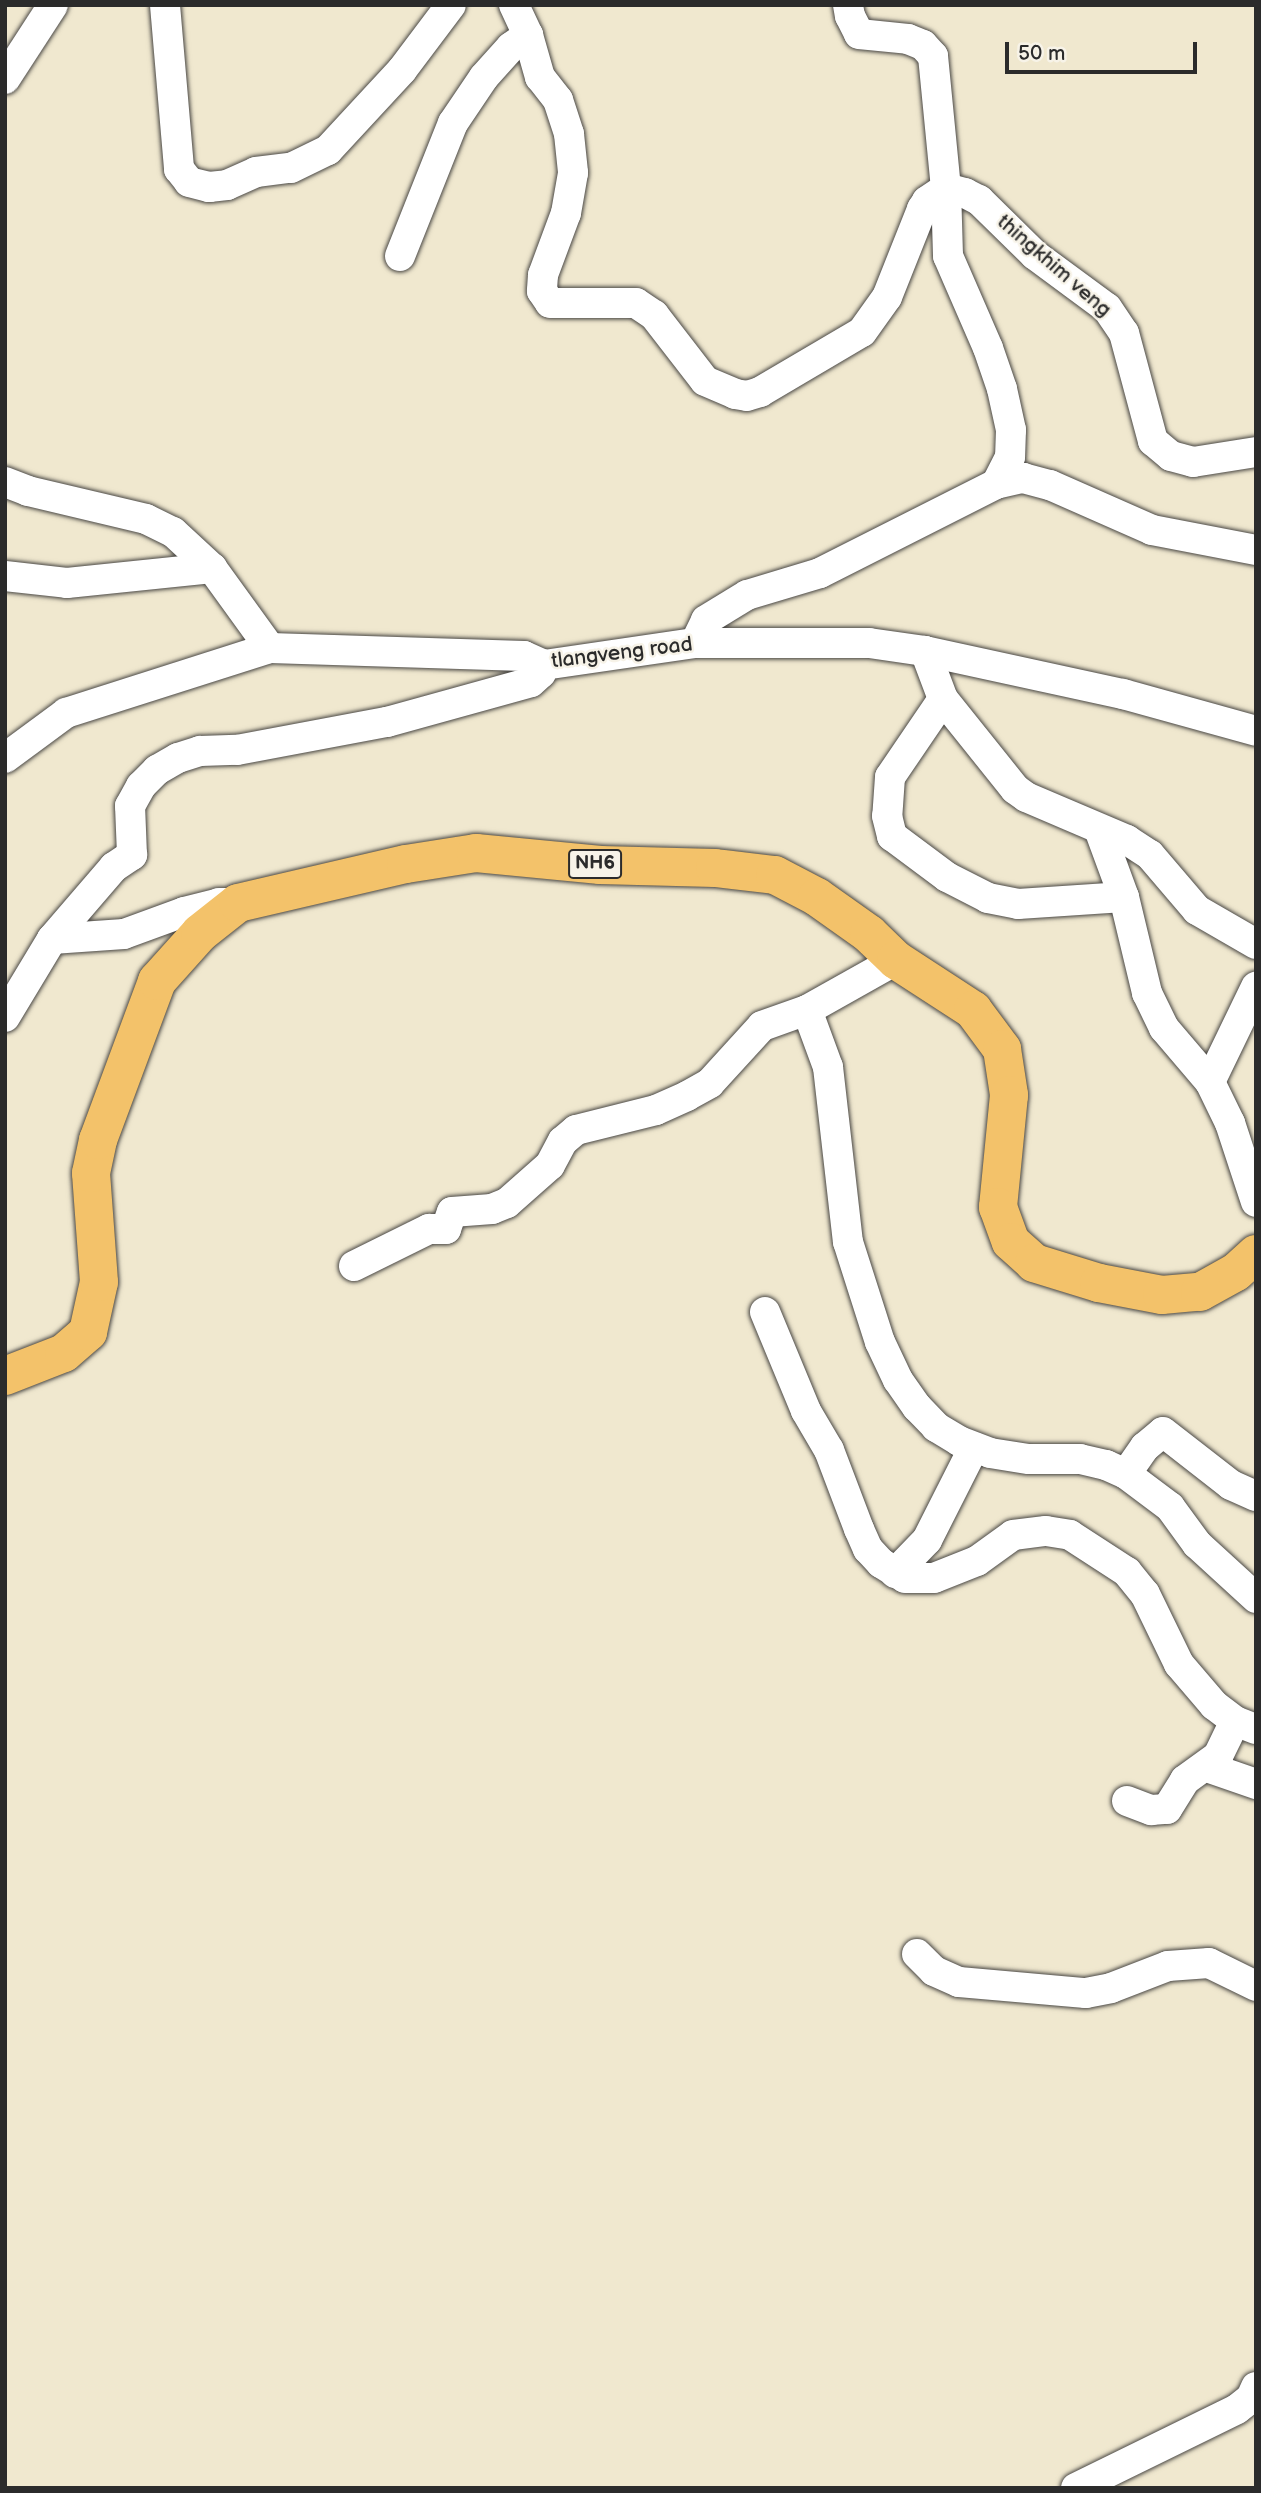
<!DOCTYPE html>
<style>
body{margin:0}
#map{position:relative;width:1261px;height:2493px;overflow:hidden;background:#f0e8cf;font-family:"Balsamiq Sans",sans-serif}
div>[style]{position:absolute}
.roads{filter:drop-shadow(0 0 2px #494744) drop-shadow(0 0 2px #494744)}
.street>*{height:30px;margin:-15px;padding:0 15px;transform-origin:15px;border-radius:15px;background:#fff}
.highway>*{height:38px;margin:-19px;padding:0 19px;transform-origin:19px;border-radius:19px;background:#f3c26a}
span{translate:-50% -50%;white-space:nowrap;text-align:center;line-height:1.15;-webkit-text-stroke:5px #f7f3e8;paint-order:stroke}
.shield-label span{padding:2px 5px;background:#f7f3e8;border:2px solid;border-radius:5px;-webkit-text-stroke-width:0}
.shield-label{font-size:19px;color:#2b2b2b;font-weight:700}
.street-label{font-size:21px;color:#2b2b2b}
.frame{position:absolute;inset:0;border:7px solid #2b2b2b;pointer-events:none}
.scale{position:absolute;left:1005px;top:42px;width:192px;height:32px;box-sizing:border-box;border:4px solid #2b2b2b;border-top:0;padding-left:9px;font-size:21px;line-height:24px;white-space:nowrap;color:#2b2b2b;-webkit-text-stroke:5px #f7f3e8;paint-order:stroke}
</style>
<div id="map">
<div class="roads">
<div class="street">
<div style="left:165px;top:5px;width:165px;rotate:85.1deg"></div>
<div style="left:179px;top:169px;width:16px;rotate:52deg"></div>
<div style="left:189px;top:182px;width:21px;rotate:14deg"></div>
<div style="left:209px;top:187px;width:18px;rotate:-6deg"></div>
<div style="left:227px;top:185px;width:32px;rotate:-24deg"></div>
<div style="left:256px;top:172px;width:35px;rotate:-7deg"></div>
<div style="left:291px;top:168px;width:41px;rotate:-25.9deg"></div>
<div style="left:328px;top:150px;width:109px;rotate:-47.2deg"></div>
<div style="left:402px;top:70px;width:81px;rotate:-53deg"></div>
<div style="left:514px;top:5px;width:33px;rotate:65deg"></div>
<div style="left:528px;top:35px;width:44px;rotate:74.1deg"></div>
<div style="left:540px;top:77px;width:29px;rotate:52deg"></div>
<div style="left:558px;top:100px;width:36px;rotate:72deg"></div>
<div style="left:569px;top:134px;width:39px;rotate:84deg"></div>
<div style="left:573px;top:173px;width:41px;rotate:99.9deg"></div>
<div style="left:566px;top:213px;width:66px;rotate:110.4deg"></div>
<div style="left:543px;top:275px;width:16px;rotate:94deg"></div>
<div style="left:542px;top:291px;width:14px;rotate:56deg"></div>
<div style="left:550px;top:303px;width:86px"></div>
<div style="left:636px;top:303px;width:22px;rotate:34deg"></div>
<div style="left:654px;top:315px;width:83px;rotate:52.3deg"></div>
<div style="left:705px;top:381px;width:33px;rotate:23deg"></div>
<div style="left:735px;top:394px;width:12px;rotate:9deg"></div>
<div style="left:747px;top:396px;width:14px;rotate:-17deg"></div>
<div style="left:760px;top:392px;width:118px;rotate:-30.5deg"></div>
<div style="left:862px;top:332px;width:43px;rotate:-54.5deg"></div>
<div style="left:887px;top:297px;width:95px;rotate:-68.3deg"></div>
<div style="left:922px;top:209px;width:9px;rotate:-58deg"></div>
<div style="left:927px;top:201px;width:23px;rotate:-34deg"></div>
<div style="left:946px;top:188px;width:20px;rotate:15deg"></div>
<div style="left:965px;top:193px;width:16px;rotate:27deg"></div>
<div style="left:979px;top:200px;width:78px;rotate:44.5deg"></div>
<div style="left:1035px;top:255px;width:89px;rotate:36.4deg"></div>
<div style="left:1107px;top:308px;width:30px;rotate:56deg"></div>
<div style="left:1124px;top:333px;width:112px;rotate:75deg"></div>
<div style="left:1153px;top:441px;width:23px;rotate:40deg"></div>
<div style="left:1171px;top:456px;width:23px;rotate:15deg"></div>
<div style="left:1193px;top:462px;width:64px;rotate:-9deg"></div>
<div style="left:848px;top:5px;width:11px;rotate:80deg"></div>
<div style="left:850px;top:16px;width:20px;rotate:63deg"></div>
<div style="left:859px;top:34px;width:49px;rotate:5.8deg"></div>
<div style="left:908px;top:39px;width:16px;rotate:22deg"></div>
<div style="left:923px;top:45px;width:15px;rotate:48deg"></div>
<div style="left:933px;top:56px;width:133px;rotate:84.4deg"></div>
<div style="left:946px;top:188px;width:68px;rotate:88.3deg"></div>
<div style="left:948px;top:256px;width:100px;rotate:66.5deg"></div>
<div style="left:988px;top:348px;width:43px;rotate:71.1deg"></div>
<div style="left:1002px;top:389px;width:42px;rotate:77.6deg"></div>
<div style="left:1011px;top:430px;width:27px;rotate:92deg"></div>
<div style="left:1010px;top:457px;width:30px;rotate:117deg"></div>
<div style="left:5px;top:79px;width:88px;rotate:-57deg"></div>
<div style="left:400px;top:256px;width:143px;rotate:-68.3deg"></div>
<div style="left:453px;top:123px;width:55px;rotate:-56deg"></div>
<div style="left:484px;top:77px;width:40px;rotate:-48deg"></div>
<div style="left:511px;top:47px;width:21px;rotate:-35deg"></div>
<div style="left:5px;top:482px;width:25px;rotate:21deg"></div>
<div style="left:28px;top:491px;width:121px;rotate:13.3deg"></div>
<div style="left:146px;top:519px;width:30px;rotate:26deg"></div>
<div style="left:173px;top:532px;width:53px;rotate:42.7deg"></div>
<div style="left:212px;top:568px;width:99px;rotate:54.1deg"></div>
<div style="left:5px;top:576px;width:62px;rotate:6.4deg"></div>
<div style="left:67px;top:583px;width:146px;rotate:-5.9deg"></div>
<div style="left:695px;top:643px;width:25px;rotate:-64deg"></div>
<div style="left:706px;top:620px;width:48px;rotate:-31.4deg"></div>
<div style="left:747px;top:595px;width:76px;rotate:-16.8deg"></div>
<div style="left:820px;top:573px;width:197px;rotate:-26.8deg"></div>
<div style="left:996px;top:484px;width:28px;rotate:-13deg"></div>
<div style="left:1023px;top:478px;width:28px;rotate:15deg"></div>
<div style="left:1050px;top:485px;width:111px;rotate:23.8deg"></div>
<div style="left:1152px;top:530px;width:106px;rotate:10.9deg"></div>
<div style="left:925px;top:651px;width:51px;rotate:69.4deg"></div>
<div style="left:943px;top:699px;width:115px;rotate:51.3deg"></div>
<div style="left:1015px;top:789px;width:14px;rotate:36deg"></div>
<div style="left:1026px;top:797px;width:110px;rotate:23.1deg"></div>
<div style="left:1127px;top:840px;width:27px;rotate:33deg"></div>
<div style="left:1150px;top:855px;width:72px;rotate:49.5deg"></div>
<div style="left:1197px;top:910px;width:68px;rotate:30deg"></div>
<div style="left:943px;top:699px;width:94px;rotate:124.2deg"></div>
<div style="left:890px;top:777px;width:39px;rotate:94deg"></div>
<div style="left:887px;top:816px;width:21px;rotate:76deg"></div>
<div style="left:892px;top:836px;width:69px;rotate:36.7deg"></div>
<div style="left:947px;top:877px;width:46px;rotate:27.1deg"></div>
<div style="left:988px;top:898px;width:31px;rotate:11deg"></div>
<div style="left:1018px;top:904px;width:106px;rotate:-3.8deg"></div>
<div style="left:5px;top:758px;width:76px;rotate:-36.4deg"></div>
<div style="left:66px;top:713px;width:214px;rotate:-17.7deg"></div>
<div style="left:270px;top:648px;width:254px;rotate:1.8deg"></div>
<div style="left:524px;top:656px;width:22px;rotate:24deg"></div>
<div style="left:544px;top:665px;width:153px;rotate:-8.3deg"></div>
<div style="left:695px;top:643px;width:174px"></div>
<div style="left:869px;top:643px;width:57px;rotate:8.1deg"></div>
<div style="left:925px;top:651px;width:203px;rotate:12.3deg"></div>
<div style="left:1123px;top:694px;width:138px;rotate:15.5deg"></div>
<div style="left:1099px;top:829px;width:72px;rotate:69.8deg"></div>
<div style="left:1124px;top:897px;width:99px;rotate:76.5deg"></div>
<div style="left:1147px;top:993px;width:39px;rotate:64deg"></div>
<div style="left:1164px;top:1028px;width:71px;rotate:49.6deg"></div>
<div style="left:1210px;top:1082px;width:46px;rotate:64deg"></div>
<div style="left:1230px;top:1123px;width:83px;rotate:71.8deg"></div>
<div style="left:52px;top:939px;width:95px;rotate:-49.3deg"></div>
<div style="left:114px;top:867px;width:22px;rotate:-34deg"></div>
<div style="left:132px;top:855px;width:49px;rotate:-92.3deg"></div>
<div style="left:130px;top:806px;width:23px;rotate:-61deg"></div>
<div style="left:141px;top:786px;width:23px;rotate:-45deg"></div>
<div style="left:157px;top:770px;width:24px;rotate:-30deg"></div>
<div style="left:178px;top:758px;width:23px;rotate:-18deg"></div>
<div style="left:200px;top:751px;width:37px;rotate:-2deg"></div>
<div style="left:237px;top:750px;width:153px;rotate:-10.6deg"></div>
<div style="left:387px;top:722px;width:149px;rotate:-15.5deg"></div>
<div style="left:531px;top:682px;width:13px;rotate:-42deg"></div>
<div style="left:541px;top:673px;width:9px;rotate:-69deg"></div>
<div style="left:807px;top:1010px;width:61px;rotate:69.8deg"></div>
<div style="left:828px;top:1067px;width:176px;rotate:83.5deg"></div>
<div style="left:848px;top:1242px;width:105px;rotate:72.3deg"></div>
<div style="left:880px;top:1342px;width:42px;rotate:64.7deg"></div>
<div style="left:898px;top:1380px;width:33px;rotate:55deg"></div>
<div style="left:917px;top:1407px;width:28px;rotate:46deg"></div>
<div style="left:936px;top:1427px;width:27px;rotate:31deg"></div>
<div style="left:959px;top:1441px;width:33px;rotate:21deg"></div>
<div style="left:990px;top:1453px;width:39px;rotate:9deg"></div>
<div style="left:1029px;top:1459px;width:51px"></div>
<div style="left:1080px;top:1459px;width:27px;rotate:13deg"></div>
<div style="left:1106px;top:1465px;width:22px;rotate:24deg"></div>
<div style="left:1126px;top:1474px;width:55px;rotate:36.9deg"></div>
<div style="left:1170px;top:1507px;width:46px;rotate:53.9deg"></div>
<div style="left:1197px;top:1544px;width:80px;rotate:42.5deg"></div>
<div style="left:5px;top:1017px;width:91px;rotate:-58.9deg"></div>
<div style="left:52px;top:939px;width:72px;rotate:-4deg"></div>
<div style="left:124px;top:934px;width:64px;rotate:-20.1deg"></div>
<div style="left:184px;top:912px;width:36px;rotate:-14deg"></div>
<div style="left:219px;top:903px;width:19px"></div>
<div style="left:1210px;top:1082px;width:106px;rotate:-64.2deg"></div>
<div style="left:354px;top:1266px;width:84px;rotate:-26.3deg"></div>
<div style="left:429px;top:1229px;width:17px"></div>
<div style="left:446px;top:1229px;width:18px;rotate:-71deg"></div>
<div style="left:452px;top:1212px;width:40px;rotate:-4.3deg"></div>
<div style="left:492px;top:1209px;width:16px;rotate:-22deg"></div>
<div style="left:507px;top:1203px;width:57px;rotate:-41.5deg"></div>
<div style="left:550px;top:1165px;width:27px;rotate:-62deg"></div>
<div style="left:563px;top:1141px;width:17px;rotate:-40deg"></div>
<div style="left:576px;top:1130px;width:82px;rotate:-14deg"></div>
<div style="left:656px;top:1110px;width:34px;rotate:-24deg"></div>
<div style="left:687px;top:1096px;width:26px;rotate:-29deg"></div>
<div style="left:710px;top:1083px;width:77px;rotate:-47.6deg"></div>
<div style="left:762px;top:1026px;width:48px;rotate:-19.6deg"></div>
<div style="left:807px;top:1010px;width:102px;rotate:-29.3deg"></div>
<div style="left:765px;top:1312px;width:107px;rotate:67.5deg"></div>
<div style="left:806px;top:1411px;width:45px;rotate:59.5deg"></div>
<div style="left:829px;top:1450px;width:85px;rotate:69.2deg"></div>
<div style="left:859px;top:1529px;width:22px;rotate:66deg"></div>
<div style="left:868px;top:1549px;width:19px;rotate:47deg"></div>
<div style="left:881px;top:1563px;width:28px;rotate:32deg"></div>
<div style="left:905px;top:1578px;width:29px"></div>
<div style="left:934px;top:1578px;width:46px;rotate:-21.6deg"></div>
<div style="left:977px;top:1561px;width:44px;rotate:-35.8deg"></div>
<div style="left:1013px;top:1535px;width:33px;rotate:-7deg"></div>
<div style="left:1046px;top:1531px;width:24px;rotate:9deg"></div>
<div style="left:1070px;top:1535px;width:68px;rotate:33deg"></div>
<div style="left:1127px;top:1572px;width:28px;rotate:51deg"></div>
<div style="left:1145px;top:1594px;width:78px;rotate:64.1deg"></div>
<div style="left:1179px;top:1664px;width:54px;rotate:49.5deg"></div>
<div style="left:1214px;top:1705px;width:26px;rotate:37deg"></div>
<div style="left:1235px;top:1721px;width:22px;rotate:21deg"></div>
<div style="left:1126px;top:1474px;width:33px;rotate:-55deg"></div>
<div style="left:1145px;top:1447px;width:23px;rotate:-40deg"></div>
<div style="left:1163px;top:1432px;width:86px;rotate:37.9deg"></div>
<div style="left:1231px;top:1485px;width:27px;rotate:24deg"></div>
<div style="left:895px;top:1573px;width:46px;rotate:-45.9deg"></div>
<div style="left:927px;top:1540px;width:104px;rotate:-63.2deg"></div>
<div style="left:1207px;top:1767px;width:52px;rotate:19.1deg"></div>
<div style="left:1127px;top:1801px;width:26px;rotate:21deg"></div>
<div style="left:1151px;top:1810px;width:16px;rotate:-4deg"></div>
<div style="left:1167px;top:1809px;width:34px;rotate:-58deg"></div>
<div style="left:1185px;top:1780px;width:41px;rotate:-36deg"></div>
<div style="left:1218px;top:1756px;width:39px;rotate:-64deg"></div>
<div style="left:917px;top:1954px;width:24px;rotate:45deg"></div>
<div style="left:934px;top:1971px;width:27px;rotate:24deg"></div>
<div style="left:959px;top:1982px;width:127px;rotate:5deg"></div>
<div style="left:1086px;top:1993px;width:25px;rotate:-11deg"></div>
<div style="left:1111px;top:1988px;width:61px;rotate:-21.1deg"></div>
<div style="left:1168px;top:1966px;width:41px;rotate:-4.2deg"></div>
<div style="left:1209px;top:1963px;width:52px;rotate:26.1deg"></div>
<div style="left:1076px;top:2488px;width:179px;rotate:-26.1deg"></div>
<div style="left:1237px;top:2409px;width:18px;rotate:-38deg"></div>
<div style="left:1251px;top:2398px;width:12px;rotate:-66deg"></div>
</div>
<div class="highway">
<div style="left:5px;top:1376px;width:63px;rotate:-21.3deg"></div>
<div style="left:64px;top:1353px;width:32px;rotate:-41deg"></div>
<div style="left:88px;top:1332px;width:51px;rotate:-77.6deg"></div>
<div style="left:99px;top:1282px;width:109px;rotate:-94.2deg"></div>
<div style="left:91px;top:1173px;width:34px;rotate:-78deg"></div>
<div style="left:98px;top:1140px;width:170px;rotate:-69.6deg"></div>
<div style="left:157px;top:981px;width:64px;rotate:-48.1deg"></div>
<div style="left:200px;top:933px;width:48px;rotate:-38.3deg"></div>
<div style="left:238px;top:903px;width:172px;rotate:-13.1deg"></div>
<div style="left:406px;top:864px;width:71px;rotate:-8.9deg"></div>
<div style="left:476px;top:853px;width:125px;rotate:5.5deg"></div>
<div style="left:600px;top:865px;width:115px;rotate:1.5deg"></div>
<div style="left:715px;top:868px;width:60px;rotate:6.7deg"></div>
<div style="left:775px;top:875px;width:47px;rotate:27.6deg"></div>
<div style="left:817px;top:897px;width:64px;rotate:35.4deg"></div>
<div style="left:869px;top:934px;width:37px;rotate:44deg"></div>
<div style="left:896px;top:960px;width:92px;rotate:33deg"></div>
<div style="left:973px;top:1010px;width:49px;rotate:53.4deg"></div>
<div style="left:1002px;top:1049px;width:47px;rotate:81.3deg"></div>
<div style="left:1009px;top:1095px;width:113px;rotate:95.6deg"></div>
<div style="left:998px;top:1207px;width:37px;rotate:70deg"></div>
<div style="left:1011px;top:1242px;width:31px;rotate:42deg"></div>
<div style="left:1034px;top:1263px;width:68px;rotate:17.1deg"></div>
<div style="left:1099px;top:1283px;width:64px;rotate:10.8deg"></div>
<div style="left:1162px;top:1295px;width:38px;rotate:-5deg"></div>
<div style="left:1200px;top:1292px;width:41px;rotate:-29.1deg"></div>
<div style="left:1236px;top:1272px;width:27px;rotate:-42deg"></div>
</div>
</div>
<div class="shield-label">
<span style="left:595px;top:864px">NH6</span>
</div>
<div class="street-label">
<span style="left:1054px;top:266px;rotate:41deg">thingkhim veng</span>
<span style="left:622px;top:653px;rotate:-7deg">tlangveng road</span>
</div>
<div class="frame"></div>
<div class="scale">50 m</div>
</div>
